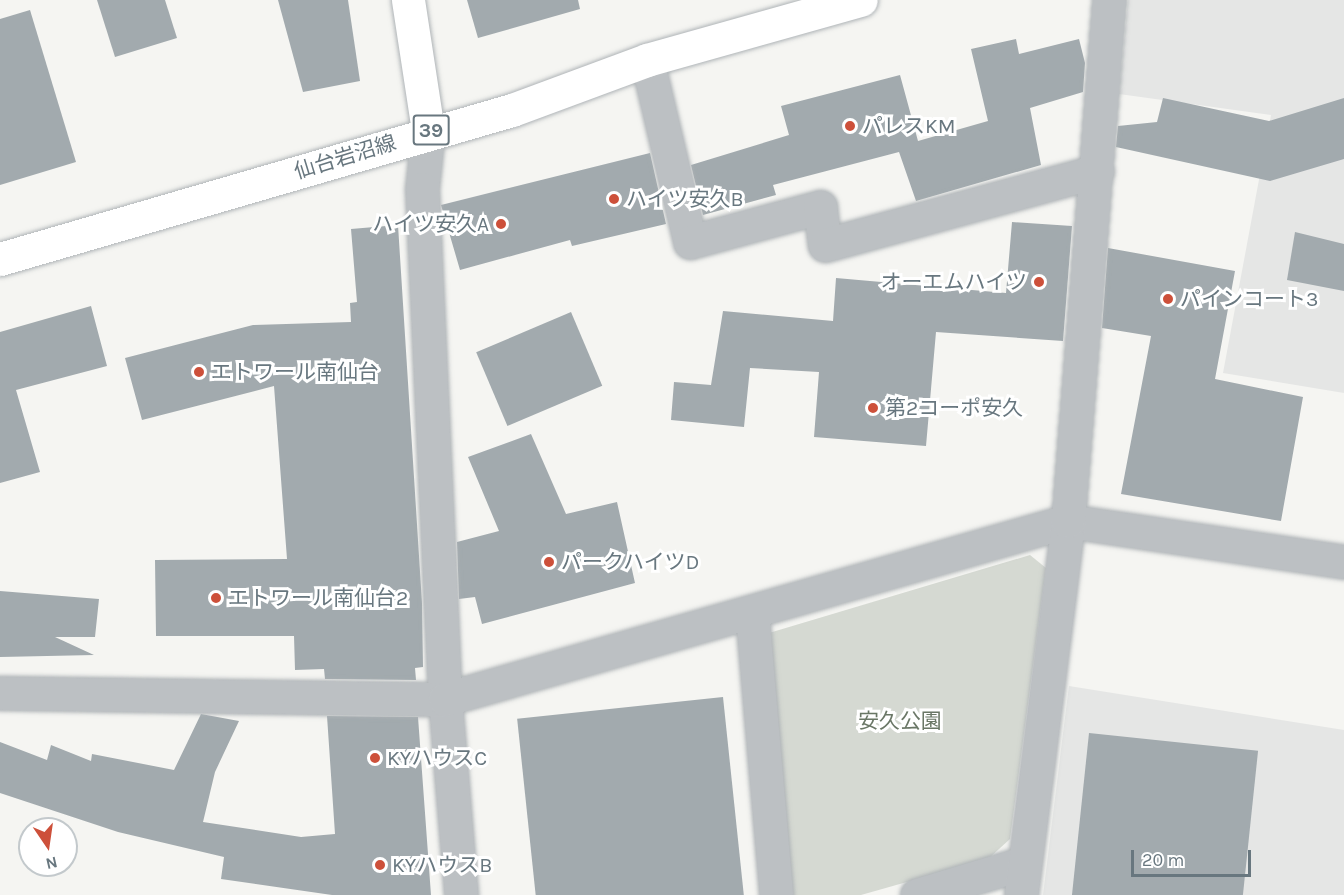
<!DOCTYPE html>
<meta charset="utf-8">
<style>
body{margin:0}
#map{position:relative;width:1344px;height:895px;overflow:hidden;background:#f5f5f2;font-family:Karla,"Noto Sans JP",sans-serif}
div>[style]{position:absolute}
.built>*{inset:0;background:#e5e6e5}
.green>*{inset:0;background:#d5d9d2}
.building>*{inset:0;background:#a2aaae;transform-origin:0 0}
.roads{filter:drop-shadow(0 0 2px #afb4b7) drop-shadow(0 0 2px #afb4b7)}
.street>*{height:33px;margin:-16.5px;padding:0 16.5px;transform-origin:16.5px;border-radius:16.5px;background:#bcc0c3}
.secondary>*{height:33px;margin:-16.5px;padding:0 16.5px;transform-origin:16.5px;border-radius:16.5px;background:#fff}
.primary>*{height:33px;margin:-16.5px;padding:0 16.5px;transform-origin:16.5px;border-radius:16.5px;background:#fff}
.dots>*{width:16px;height:16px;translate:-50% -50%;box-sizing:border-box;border:3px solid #fff;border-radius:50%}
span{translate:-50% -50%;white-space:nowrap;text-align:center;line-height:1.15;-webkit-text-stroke:6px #fff;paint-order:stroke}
.shield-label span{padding:2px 4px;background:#fff;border:2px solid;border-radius:4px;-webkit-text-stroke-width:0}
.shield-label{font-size:20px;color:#68777f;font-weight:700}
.poi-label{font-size:21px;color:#68777f}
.left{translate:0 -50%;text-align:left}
.right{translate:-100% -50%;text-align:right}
.street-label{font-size:21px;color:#68777f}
.park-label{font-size:21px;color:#6a7766}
.north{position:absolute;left:18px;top:817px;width:60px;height:60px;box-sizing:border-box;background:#fff;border:2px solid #c3c9cc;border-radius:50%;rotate:167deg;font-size:16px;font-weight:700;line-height:24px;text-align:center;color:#68777f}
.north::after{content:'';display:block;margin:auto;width:21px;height:27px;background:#cd503a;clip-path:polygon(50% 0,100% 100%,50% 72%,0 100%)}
.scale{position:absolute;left:1131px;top:850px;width:120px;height:27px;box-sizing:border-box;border:3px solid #68777f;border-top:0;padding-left:8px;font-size:18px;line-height:21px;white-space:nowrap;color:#68777f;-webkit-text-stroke:4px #fff;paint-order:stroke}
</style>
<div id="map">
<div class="built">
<div style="clip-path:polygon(1128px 0,1344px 0,1344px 393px,1223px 373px,1271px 115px,1119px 94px)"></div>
<div style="clip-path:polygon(1069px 686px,1344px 730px,1344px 895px,1043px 895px)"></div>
</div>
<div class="green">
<div style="clip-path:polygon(1030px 555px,1046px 568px,1010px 839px,988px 859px,861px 895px,791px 895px,769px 633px)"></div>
</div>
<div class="building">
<div style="clip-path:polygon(97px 0,165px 0,177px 38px,115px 57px)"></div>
<div style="clip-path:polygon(278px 0,348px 0,360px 81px,303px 92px)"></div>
<div style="clip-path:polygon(467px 0,578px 0,580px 9px,478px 38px)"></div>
<div style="clip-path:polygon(30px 10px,76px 162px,0 185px,0 19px)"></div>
<div style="clip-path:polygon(1016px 39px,1019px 54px,1079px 39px,1085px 63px,1083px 92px,1030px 108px,1041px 165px,916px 201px,899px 152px,773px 185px,776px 195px,703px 215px,691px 165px,789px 135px,781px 106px,900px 75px,918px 141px,988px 121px,971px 49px)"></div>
<div style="clip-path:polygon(1163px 98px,1269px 121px,1344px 98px,1344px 159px,1270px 181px,1116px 147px,1118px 126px,1157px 122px)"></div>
<div style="clip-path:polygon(650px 153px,666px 224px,572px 246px,570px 240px,460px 270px,441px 205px)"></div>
<div style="clip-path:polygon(1012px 222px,1072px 226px,1063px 341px,936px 332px,926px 446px,814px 437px,819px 372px,750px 368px,744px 427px,671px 420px,674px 382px,711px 385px,723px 311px,833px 321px,836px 278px,1006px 293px)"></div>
<div style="clip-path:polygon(398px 225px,422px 603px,423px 667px,415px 668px,416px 680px,325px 679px,324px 669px,295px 670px,294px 636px,156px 636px,155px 560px,287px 559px,274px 386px,142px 420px,125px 358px,253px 325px,351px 322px,350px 303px,357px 302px,351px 229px)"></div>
<div style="clip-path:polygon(1295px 232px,1344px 244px,1344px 291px,1287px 280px)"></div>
<div style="clip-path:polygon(1108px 248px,1235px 271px,1215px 379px,1303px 397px,1281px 521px,1121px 494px,1151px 336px,1102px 328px)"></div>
<div style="clip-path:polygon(91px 306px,107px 366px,16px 390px,40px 472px,0 483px,0 332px)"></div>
<div style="left:571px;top:312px;width:80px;height:103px;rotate:67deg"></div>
<div style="clip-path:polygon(531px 434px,566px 514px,617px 502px,635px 583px,482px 624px,475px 597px,459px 599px,457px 542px,499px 531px,468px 457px)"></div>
<div style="clip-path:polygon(0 591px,99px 599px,95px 637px,55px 637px,94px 655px,0 657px)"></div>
<div style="left:723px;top:697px;width:199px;height:207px;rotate:84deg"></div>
<div style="clip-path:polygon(201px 714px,239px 721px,215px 772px,203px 822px,301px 837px,335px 834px,327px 716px,418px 717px,431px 895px,332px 895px,221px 879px,224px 857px,118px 832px,0 793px,0 742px,47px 760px,51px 745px,91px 761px,92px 754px,174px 770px)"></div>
<div style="left:1089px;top:733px;width:170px;height:163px;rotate:6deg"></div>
</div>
<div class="roads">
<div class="street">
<div style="left:647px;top:60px;width:187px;rotate:76.7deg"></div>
<div style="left:690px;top:242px;width:135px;rotate:-15.1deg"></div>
<div style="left:820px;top:207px;width:38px;rotate:83deg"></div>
<div style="left:825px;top:245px;width:282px;rotate:-15.2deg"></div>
<div style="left:428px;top:131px;width:58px;rotate:95.9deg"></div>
<div style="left:422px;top:189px;width:511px;rotate:87.42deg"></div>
<div style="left:445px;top:699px;width:197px;rotate:85.3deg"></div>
<div style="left:752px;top:613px;width:283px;rotate:85.1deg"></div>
<div style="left:0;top:693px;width:445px;rotate:0.8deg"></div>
<div style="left:445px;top:699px;width:648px;rotate:-15.95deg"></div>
<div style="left:1068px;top:521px;width:279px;rotate:8.4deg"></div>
<div style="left:917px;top:895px;width:112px;rotate:-16.7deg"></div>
<div style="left:1021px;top:895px;width:377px;rotate:-82.8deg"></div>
<div style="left:1068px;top:521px;width:523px;rotate:-85.5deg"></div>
</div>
<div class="secondary">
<div style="left:408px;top:0;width:133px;rotate:81.3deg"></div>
</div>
<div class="primary">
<div style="left:0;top:259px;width:533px;rotate:-16.23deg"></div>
<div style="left:512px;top:110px;width:144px;rotate:-20.3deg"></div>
<div style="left:647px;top:60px;width:222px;rotate:-15.7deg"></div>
</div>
</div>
<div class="dots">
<div style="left:850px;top:126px;background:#cd503a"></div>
<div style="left:614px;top:199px;background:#cd503a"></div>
<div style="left:501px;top:224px;background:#cd503a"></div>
<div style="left:1039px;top:282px;background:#cd503a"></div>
<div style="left:1168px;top:299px;background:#cd503a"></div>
<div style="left:199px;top:372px;background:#cd503a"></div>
<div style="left:873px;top:408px;background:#cd503a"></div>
<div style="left:549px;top:562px;background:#cd503a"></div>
<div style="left:216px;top:598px;background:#cd503a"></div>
<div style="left:375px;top:758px;background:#cd503a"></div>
<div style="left:380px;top:865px;background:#cd503a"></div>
</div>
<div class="shield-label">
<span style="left:431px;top:130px">39</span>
</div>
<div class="poi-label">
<span class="left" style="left:862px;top:126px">パレスKM</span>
<span class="left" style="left:626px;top:199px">ハイツ安久B</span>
<span class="right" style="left:489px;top:224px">ハイツ安久A</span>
<span class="right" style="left:1027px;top:282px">オーエムハイツ</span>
<span class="left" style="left:1180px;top:299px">パインコート3</span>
<span class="left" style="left:211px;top:372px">エトワール南仙台</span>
<span class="left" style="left:885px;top:408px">第2コーポ安久</span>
<span class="left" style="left:561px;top:562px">パークハイツD</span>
<span class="left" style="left:228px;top:598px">エトワール南仙台2</span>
<span class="left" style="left:387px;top:758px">KYハウスC</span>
<span class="left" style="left:392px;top:865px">KYハウスB</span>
</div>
<div class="street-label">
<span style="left:345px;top:157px;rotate:-17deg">仙台岩沼線</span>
</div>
<div class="park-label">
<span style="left:900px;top:721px">安久公園</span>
</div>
<div class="north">N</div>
<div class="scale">20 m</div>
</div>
